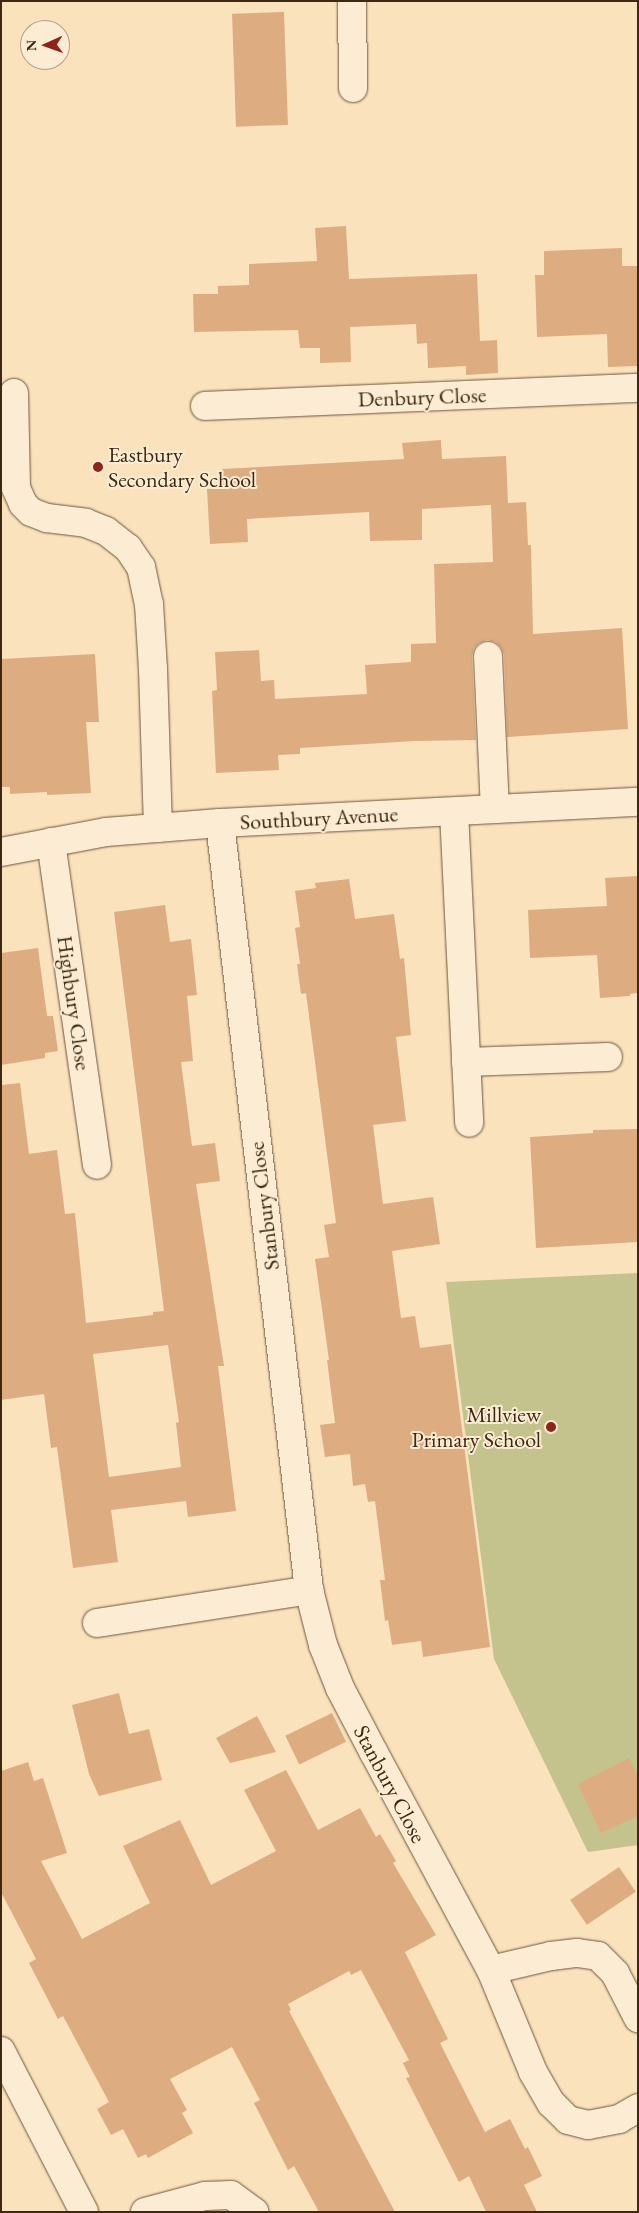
<!DOCTYPE html>
<style>
body{margin:0}
#map{position:relative;width:639px;height:2213px;overflow:hidden;background:#fae2bc;font-family:"EB Garamond",serif}
div>[style]{position:absolute}
.green>*{inset:0;background:#c4c28d}
.building>*{inset:0;background:#deac81;transform-origin:0 0}
.roads{filter:drop-shadow(0 0 1px #6c563d) drop-shadow(0 0 1px #6c563d)}
.minor>*{height:28px;margin:-14px;padding:0 14px;transform-origin:14px;border-radius:14px;background:#fcecd3}
.dots>*{width:14px;height:14px;translate:-50% -50%;box-sizing:border-box;border:2px solid #fcecd3;border-radius:50%}
span{translate:-50% -50%;white-space:nowrap;text-align:center;line-height:1.15;-webkit-text-stroke:4px #fcecd3;paint-order:stroke}
.street-label{font-size:22px;color:#3d2813}
.poi-label{font-size:22px;color:#3d2813}
.left{translate:0 -50%;text-align:left}
.right{translate:-100% -50%;text-align:right}
.frame{position:absolute;inset:0;border:2px solid #3d2813;pointer-events:none}
.north{position:absolute;left:20px;top:20px;width:50px;height:50px;box-sizing:border-box;background:#fcecd3;border:1px solid #b09e86;border-radius:50%;rotate:268deg;font-size:14px;font-weight:700;line-height:20px;text-align:center;color:#3d2813}
.north::after{content:'';display:block;margin:auto;width:18px;height:22px;background:#8f2418;clip-path:polygon(50% 0,100% 100%,50% 72%,0 100%)}
</style>
<div id="map">
<div class="green">
<div style="clip-path:polygon(638px 1273px,638px 1845px,588px 1852px,494px 1659px,446px 1282px)"></div>
</div>
<div class="building">
<div style="left:284px;top:12px;width:113px;height:52px;rotate:88deg"></div>
<div style="clip-path:polygon(346px 226px,349px 279px,477px 274px,480px 341px,497px 340px,498px 373px,466px 375px,466px 366px,428px 368px,427px 343px,417px 344px,416px 324px,350px 327px,351px 362px,320px 363px,320px 348px,300px 348px,298px 330px,194px 332px,193px 294px,218px 294px,218px 286px,249px 285px,249px 264px,317px 261px,315px 228px)"></div>
<div style="clip-path:polygon(622px 248px,622px 266px,638px 266px,638px 366px,608px 367px,607px 334px,537px 337px,535px 275px,544px 275px,544px 251px)"></div>
<div style="clip-path:polygon(441px 440px,442px 459px,506px 456px,508px 503px,526px 502px,528px 545px,531px 545px,533px 634px,622px 628px,628px 729px,507px 737px,504px 655px,501px 647px,496px 642px,487px 640px,479px 643px,474px 648px,472px 656px,476px 740px,415px 741px,300px 748px,300px 754px,278px 755px,279px 770px,216px 773px,212px 691px,217px 690px,215px 652px,259px 650px,261px 681px,274px 680px,275px 699px,367px 694px,365px 665px,411px 662px,411px 644px,436px 643px,434px 564px,493px 562px,491px 505px,422px 509px,422px 540px,370px 541px,369px 512px,247px 519px,248px 542px,210px 544px,207px 489px,222px 489px,222px 469px,404px 459px,402px 443px)"></div>
<div style="clip-path:polygon(95px 654px,99px 722px,86px 722px,91px 793px,47px 795px,47px 792px,10px 794px,10px 787px,2px 787px,1px 659px)"></div>
<div style="clip-path:polygon(638px 876px,638px 993px,630px 994px,630px 996px,600px 998px,597px 955px,530px 958px,528px 910px,607px 906px,605px 878px)"></div>
<div style="clip-path:polygon(349px 879px,355px 919px,394px 914px,400px 959px,404px 958px,411px 1035px,396px 1037px,406px 1121px,373px 1125px,383px 1204px,433px 1197px,440px 1244px,392px 1251px,401px 1318px,415px 1316px,420px 1348px,451px 1344px,490px 1647px,423px 1657px,421px 1641px,392px 1645px,388px 1620px,385px 1621px,380px 1580px,385px 1580px,375px 1501px,368px 1502px,365px 1484px,353px 1486px,350px 1454px,325px 1457px,320px 1425px,335px 1423px,327px 1360px,329px 1360px,315px 1259px,329px 1257px,324px 1225px,336px 1223px,306px 993px,301px 994px,297px 964px,300px 964px,295px 928px,300px 927px,295px 891px,316px 888px,315px 883px)"></div>
<div style="clip-path:polygon(evenodd,165px 905px,170px 942px,191px 939px,197px 995px,187px 996px,193px 1061px,181px 1062px,192px 1146px,215px 1143px,220px 1181px,196px 1184px,224px 1366px,218px 1366px,236px 1511px,188px 1517px,186px 1501px,111px 1510px,118px 1562px,73px 1568px,57px 1447px,51px 1448px,44px 1394px,1px 1400px,1px 1085px,20px 1083px,29px 1154px,57px 1150px,65px 1214px,75px 1213px,86px 1323px,153px 1315px,153px 1312px,164px 1311px,114px 912px,165px 905px,168px 1345px,179px 1422px,176px 1423px,181px 1467px,109px 1477px,93px 1354px,168px 1345px)"></div>
<div style="clip-path:polygon(38px 948px,47px 1016px,53px 1016px,58px 1051px,45px 1053px,45px 1058px,1px 1065px,1px 953px)"></div>
<div style="clip-path:polygon(637px 1129px,638px 1242px,536px 1248px,530px 1137px,593px 1133px,593px 1130px)"></div>
<div style="clip-path:polygon(119px 1693px,129px 1734px,149px 1729px,162px 1780px,99px 1796px,89px 1774px,72px 1705px)"></div>
<div style="left:332px;top:1713px;width:32px;height:52px;rotate:64deg"></div>
<div style="clip-path:polygon(257px 1716px,276px 1752px,230px 1763px,216px 1738px)"></div>
<div style="clip-path:polygon(629px 1758px,638px 1777px,638px 1816px,601px 1833px,578px 1784px)"></div>
<div style="clip-path:polygon(28px 1762px,34px 1781px,43px 1778px,67px 1853px,41px 1861px,82px 1939px,150px 1903px,123px 1846px,180px 1820px,211px 1885px,276px 1851px,244px 1790px,286px 1770px,318px 1830px,360px 1808px,376px 1837px,380px 1834px,396px 1861px,393px 1863px,436px 1935px,405px 1952px,448px 2039px,440px 2043px,485px 2132px,510px 2119px,525px 2149px,528px 2147px,542px 2176px,524px 2185px,537px 2212px,486px 2212px,469px 2176px,459px 2182px,406px 2078px,410px 2077px,403px 2063px,409px 2060px,361px 1970px,351px 1975px,349px 1971px,288px 2004px,291px 2010px,289px 2011px,395px 2212px,319px 2212px,294px 2166px,288px 2170px,254px 2103px,260px 2100px,232px 2047px,170px 2079px,187px 2110px,182px 2113px,193px 2133px,148px 2158px,146px 2154px,138px 2158px,123px 2129px,111px 2135px,97px 2109px,109px 2102px,63px 2016px,58px 2019px,29px 1963px,36px 1959px,1px 1892px,1px 1771px)"></div>
<div style="left:619px;top:1867px;width:30px;height:59px;rotate:56deg"></div>
</div>
<div class="roads">
<div class="minor">
<div style="left:352px;top:1px;width:87px;rotate:89.3deg"></div>
<div style="left:14px;top:393px;width:95px;rotate:88.8deg"></div>
<div style="left:16px;top:488px;width:17px;rotate:66deg"></div>
<div style="left:23px;top:504px;width:11px;rotate:45deg"></div>
<div style="left:31px;top:512px;width:17px;rotate:21deg"></div>
<div style="left:47px;top:518px;width:39px;rotate:7deg"></div>
<div style="left:86px;top:523px;width:22px;rotate:22deg"></div>
<div style="left:106px;top:531px;width:28px;rotate:38deg"></div>
<div style="left:128px;top:548px;width:23px;rotate:56deg"></div>
<div style="left:141px;top:567px;width:38px;rotate:78deg"></div>
<div style="left:149px;top:604px;width:65px;rotate:86.5deg"></div>
<div style="left:153px;top:669px;width:159px;rotate:88.2deg"></div>
<div style="left:205px;top:406px;width:433px;rotate:-2.4deg"></div>
<div style="left:488px;top:656px;width:153px;rotate:87.4deg"></div>
<div style="left:454px;top:812px;width:311px;rotate:87.2deg"></div>
<div style="left:220px;top:823px;width:772px;rotate:83.38deg"></div>
<div style="left:309px;top:1590px;width:57px;rotate:75.7deg"></div>
<div style="left:323px;top:1645px;width:46px;rotate:68.4deg"></div>
<div style="left:340px;top:1688px;width:73px;rotate:62.4deg"></div>
<div style="left:374px;top:1753px;width:247px;rotate:61.7deg"></div>
<div style="left:491px;top:1970px;width:110px;rotate:67.6deg"></div>
<div style="left:533px;top:2072px;width:36px;rotate:60deg"></div>
<div style="left:551px;top:2103px;width:24px;rotate:45deg"></div>
<div style="left:568px;top:2120px;width:21px;rotate:14deg"></div>
<div style="left:588px;top:2125px;width:32px;rotate:-11deg"></div>
<div style="left:619px;top:2119px;width:22px;rotate:-30deg"></div>
<div style="left:51px;top:842px;width:326px;rotate:81.9deg"></div>
<div style="left:1px;top:852px;width:107px;rotate:-10.8deg"></div>
<div style="left:106px;top:832px;width:114px;rotate:-4.5deg"></div>
<div style="left:220px;top:823px;width:419px;rotate:-2.9deg"></div>
<div style="left:466px;top:1062px;width:142px;rotate:-2deg"></div>
<div style="left:97px;top:1623px;width:215px;rotate:-8.8deg"></div>
<div style="left:491px;top:1970px;width:62px;rotate:-13.1deg"></div>
<div style="left:551px;top:1956px;width:26px;rotate:-7deg"></div>
<div style="left:577px;top:1953px;width:21px;rotate:8deg"></div>
<div style="left:598px;top:1956px;width:24px;rotate:45deg"></div>
<div style="left:615px;top:1973px;width:51px;rotate:62.9deg"></div>
<div style="left:1px;top:2051px;width:181px;rotate:62.7deg"></div>
<div style="left:145px;top:2212px;width:62px;rotate:-14.9deg"></div>
<div style="left:205px;top:2196px;width:26px;rotate:-2deg"></div>
<div style="left:231px;top:2195px;width:29px;rotate:36deg"></div>
</div>
</div>
<div class="dots">
<div style="left:98px;top:467px;background:#8f2418"></div>
<div style="left:551px;top:1427px;background:#8f2418"></div>
</div>
<div class="street-label">
<span style="left:422px;top:397px;rotate:-2deg">Denbury Close</span>
<span style="left:319px;top:818px;rotate:-3deg">Southbury Avenue</span>
<span style="left:74px;top:1003px;rotate:82deg">Highbury Close</span>
<span style="left:264px;top:1206px;rotate:-97deg">Stanbury Close</span>
<span style="left:390px;top:1784px;rotate:62deg">Stanbury Close</span>
</div>
<div class="poi-label">
<span class="left" style="left:108px;top:467px">Eastbury<br>Secondary School</span>
<span class="right" style="left:541px;top:1427px">Millview<br>Primary School</span>
</div>
<div class="frame"></div>
<div class="north">N</div>
</div>
